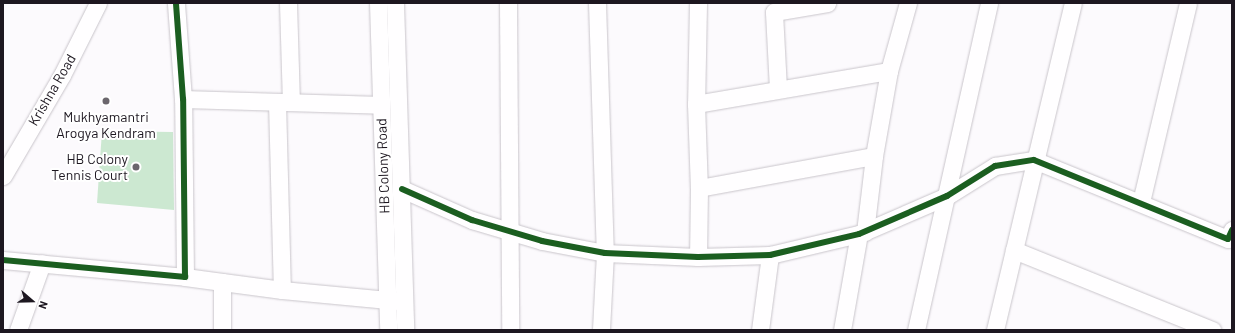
<!DOCTYPE html>
<style>
body{margin:0}
#map{position:relative;width:1235px;height:333px;overflow:hidden;background:#fcfafd;font-family:Barlow,sans-serif}
div>[style]{position:absolute}
.green>*{inset:0;background:#cce8d1}
.roads{filter:drop-shadow(0 0 1px #c9c5cb) drop-shadow(0 0 1px #c9c5cb)}
.minor>*{height:17px;margin:-8.5px;padding:0 8.5px;transform-origin:8.5px;border-radius:8.5px;background:#fffeff}
.cycleway>*{height:6px;margin:-3px;padding:0 3px;transform-origin:3px;border-radius:3px;background:#1b5e20}
.dots>*{width:11px;height:11px;translate:-50% -50%;box-sizing:border-box;border:2px solid #fff;border-radius:50%}
span{translate:-50% -50%;white-space:nowrap;text-align:center;line-height:1.15;-webkit-text-stroke:4px #fff;paint-order:stroke}
.street-label{font-size:14px;color:#1d1720}
.poi-label{font-size:14px;color:#1d1720}
.right{translate:-100% -50%;text-align:right}
.frame{position:absolute;inset:0;border:4px solid #1d1720;pointer-events:none}
.north{position:absolute;left:12px;top:281px;width:40px;height:40px;-webkit-text-stroke:3px #fff;paint-order:stroke;rotate:110deg;font-size:11px;font-weight:700;line-height:16px;text-align:center;color:#1d1720}
.north::after{content:'';display:block;margin:auto;width:14px;height:18px;background:#1d1720;clip-path:polygon(50% 0,100% 100%,50% 72%,0 100%)}
</style>
<div id="map">
<div class="green">
<div style="clip-path:polygon(102px 131px,173px 132px,174px 210px,97px 203px)"></div>
</div>
<div class="roads">
<div class="minor">
<div style="left:288px;top:3px;width:99px;rotate:88.3deg"></div>
<div style="left:378px;top:3px;width:327px;rotate:88.2deg"></div>
<div style="left:395px;top:3px;width:327px;rotate:88.2deg"></div>
<div style="left:508px;top:3px;width:327px;rotate:89.6deg"></div>
<div style="left:597px;top:3px;width:250px;rotate:88.2deg"></div>
<div style="left:605px;top:253px;width:77px;rotate:93deg"></div>
<div style="left:698px;top:3px;width:101px;rotate:91.1deg"></div>
<div style="left:696px;top:104px;width:84px;rotate:88deg"></div>
<div style="left:699px;top:188px;width:69px;rotate:90.8deg"></div>
<div style="left:778px;top:89px;width:77px;rotate:-93deg"></div>
<div style="left:774px;top:12px;width:54px;rotate:-9.6deg"></div>
<div style="left:183px;top:99px;width:198px;rotate:1.7deg"></div>
<div style="left:277px;top:102px;width:188px;rotate:88.5deg"></div>
<div style="left:696px;top:104px;width:196px;rotate:-9.7deg"></div>
<div style="left:3px;top:176px;width:117px;rotate:-59.7deg"></div>
<div style="left:62px;top:75px;width:80px;rotate:-63.4deg"></div>
<div style="left:699px;top:188px;width:178px;rotate:-10.4deg"></div>
<div style="left:402px;top:189px;width:77px;rotate:23.9deg"></div>
<div style="left:472px;top:220px;width:73px;rotate:16.7deg"></div>
<div style="left:542px;top:241px;width:64px;rotate:10.8deg"></div>
<div style="left:605px;top:253px;width:93px;rotate:2.5deg"></div>
<div style="left:698px;top:257px;width:72px;rotate:-1.6deg"></div>
<div style="left:770px;top:255px;width:91px;rotate:-13.3deg"></div>
<div style="left:859px;top:234px;width:96px;rotate:-23.4deg"></div>
<div style="left:947px;top:196px;width:57px;rotate:-32deg"></div>
<div style="left:995px;top:166px;width:39px;rotate:-9deg"></div>
<div style="left:1034px;top:160px;width:209px;rotate:22.2deg"></div>
<div style="left:1228px;top:239px;width:10px;rotate:-66deg"></div>
<div style="left:1141px;top:202px;width:204px;rotate:-76.7deg"></div>
<div style="left:865px;top:232px;width:77px;rotate:-83.2deg"></div>
<div style="left:874px;top:156px;width:86px;rotate:-80deg"></div>
<div style="left:889px;top:71px;width:71px;rotate:-74.4deg"></div>
<div style="left:1014px;top:250px;width:214px;rotate:22deg"></div>
<div style="left:3px;top:260px;width:183px;rotate:5.3deg"></div>
<div style="left:185px;top:277px;width:178px;rotate:-90.6deg"></div>
<div style="left:183px;top:99px;width:96px;rotate:-94.2deg"></div>
<div style="left:185px;top:277px;width:98px;rotate:7.6deg"></div>
<div style="left:282px;top:290px;width:117px;rotate:5.4deg"></div>
<div style="left:222px;top:282px;width:48px;rotate:90deg"></div>
<div style="left:18px;top:330px;width:71px;rotate:-70.3deg"></div>
<div style="left:760px;top:330px;width:76px;rotate:-82.4deg"></div>
<div style="left:842px;top:330px;width:97px;rotate:-80deg"></div>
<div style="left:916px;top:330px;width:335px;rotate:-77.4deg"></div>
<div style="left:995px;top:330px;width:336px;rotate:-76.6deg"></div>
</div>
</div>
<div class="cycleway">
<div style="left:402px;top:189px;width:77px;rotate:23.9deg"></div>
<div style="left:472px;top:220px;width:73px;rotate:16.7deg"></div>
<div style="left:542px;top:241px;width:64px;rotate:10.8deg"></div>
<div style="left:605px;top:253px;width:93px;rotate:2.5deg"></div>
<div style="left:698px;top:257px;width:72px;rotate:-1.6deg"></div>
<div style="left:770px;top:255px;width:91px;rotate:-13.3deg"></div>
<div style="left:859px;top:234px;width:96px;rotate:-23.4deg"></div>
<div style="left:947px;top:196px;width:57px;rotate:-32deg"></div>
<div style="left:995px;top:166px;width:39px;rotate:-9deg"></div>
<div style="left:1034px;top:160px;width:209px;rotate:22.2deg"></div>
<div style="left:1228px;top:239px;width:10px;rotate:-66deg"></div>
<div style="left:3px;top:260px;width:183px;rotate:5.3deg"></div>
<div style="left:185px;top:277px;width:178px;rotate:-90.6deg"></div>
<div style="left:183px;top:99px;width:96px;rotate:-94.2deg"></div>
</div>
<div class="dots">
<div style="left:106px;top:101px;background:#6b666d"></div>
<div style="left:136px;top:167px;background:#6b666d"></div>
</div>
<div class="street-label">
<span style="left:52px;top:90px;rotate:-60deg">Krishna Road</span>
<span style="left:383px;top:166px;rotate:-92deg">HB Colony Road</span>
</div>
<div class="poi-label">
<span style="left:106px;top:125px">Mukhyamantri<br>Arogya Kendram</span>
<span class="right" style="left:128px;top:167px">HB Colony<br>Tennis Court</span>
</div>
<div class="frame"></div>
<div class="north">N</div>
</div>
